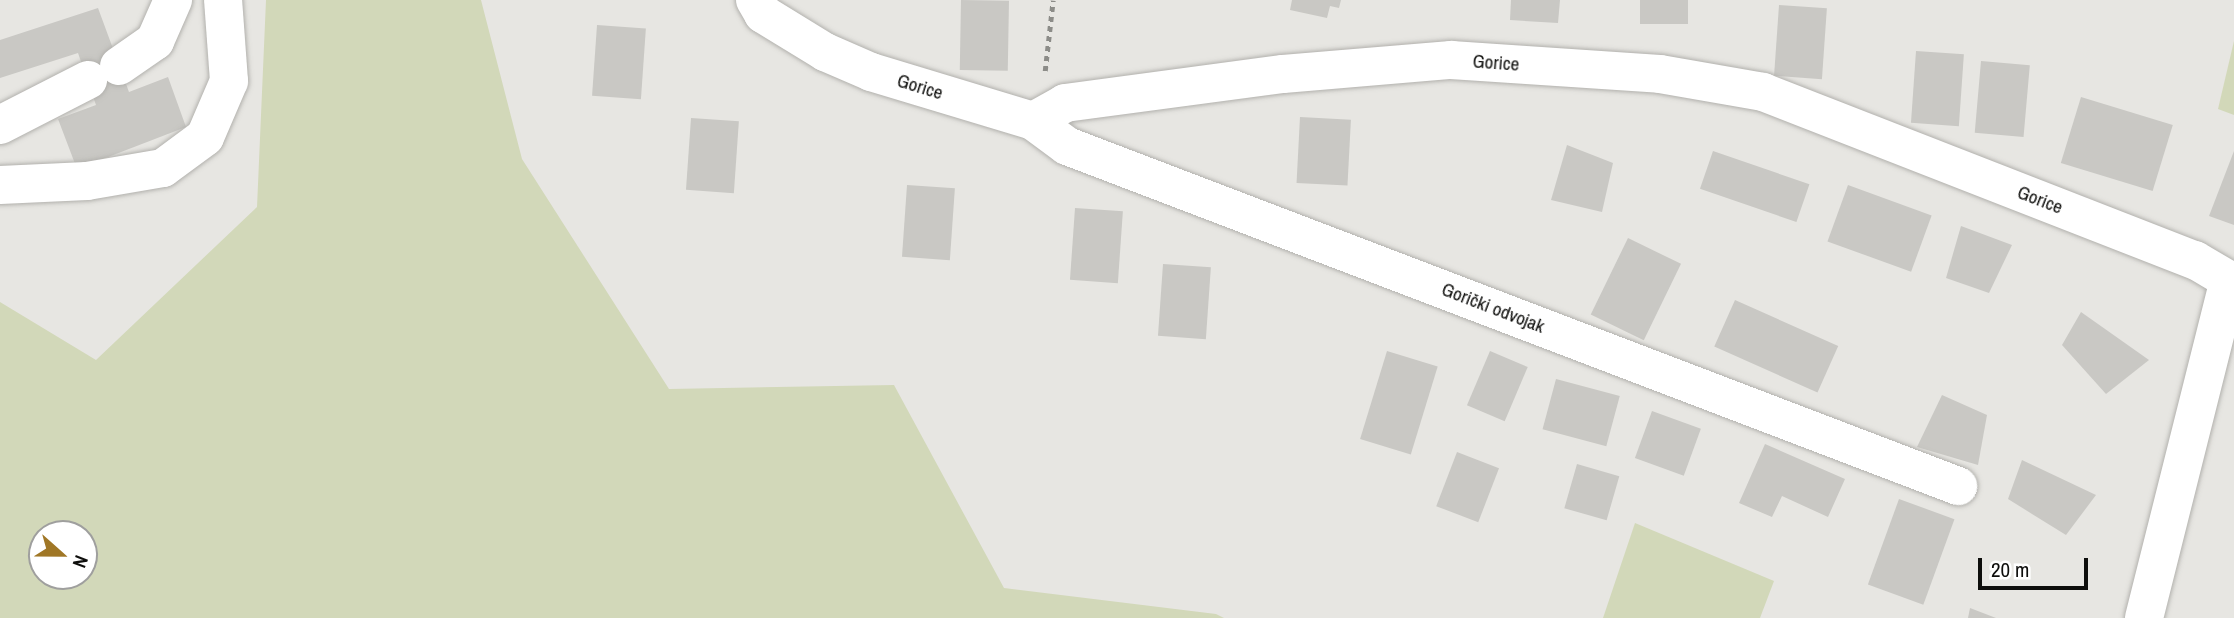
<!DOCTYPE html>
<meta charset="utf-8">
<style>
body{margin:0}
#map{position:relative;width:2234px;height:618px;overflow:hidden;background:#e7e6e2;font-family:"Archivo Narrow",sans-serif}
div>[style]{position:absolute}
.green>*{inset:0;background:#d2d8b9}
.building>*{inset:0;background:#c9c8c4;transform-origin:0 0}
.path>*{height:4.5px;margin-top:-2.25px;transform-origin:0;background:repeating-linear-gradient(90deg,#8c8c88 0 5px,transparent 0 10px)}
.roads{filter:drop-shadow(0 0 2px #b2b1ad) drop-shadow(0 0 2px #b2b1ad)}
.minor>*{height:38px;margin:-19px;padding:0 19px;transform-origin:19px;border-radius:19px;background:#fff}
span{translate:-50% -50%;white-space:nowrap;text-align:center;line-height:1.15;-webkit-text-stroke:5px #fff;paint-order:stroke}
.street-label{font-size:19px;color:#0e0e0c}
.north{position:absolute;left:28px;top:520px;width:70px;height:70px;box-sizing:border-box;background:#fff;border:2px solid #9f9f9e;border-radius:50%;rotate:111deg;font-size:19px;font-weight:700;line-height:28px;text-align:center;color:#0e0e0c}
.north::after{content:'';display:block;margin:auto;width:24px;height:32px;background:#a07726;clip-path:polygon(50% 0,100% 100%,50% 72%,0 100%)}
.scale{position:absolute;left:1978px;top:558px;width:110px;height:32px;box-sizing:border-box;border:4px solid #0e0e0c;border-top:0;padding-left:9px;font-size:21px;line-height:24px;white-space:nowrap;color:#0e0e0c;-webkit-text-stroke:5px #fff;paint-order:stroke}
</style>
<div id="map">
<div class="green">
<div style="clip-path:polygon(evenodd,266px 0,481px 0,522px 159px,669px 389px,894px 385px,1004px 588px,1216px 614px,1224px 618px,0 618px,0 302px,96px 360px,257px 207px,266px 0,42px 534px,84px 534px,84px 576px,42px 576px,42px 534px)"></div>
<div style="clip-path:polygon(2234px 41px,2234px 115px,2218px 109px)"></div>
<div style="clip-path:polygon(1635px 523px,1774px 581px,1760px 618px,1603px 618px)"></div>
</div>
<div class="building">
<div style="left:961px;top:0;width:48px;height:70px;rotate:1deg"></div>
<div style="clip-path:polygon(1292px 0,1341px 0,1339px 8px,1330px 6px,1327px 18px,1290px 10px)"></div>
<div style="clip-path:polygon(1511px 0,1560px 0,1558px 23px,1510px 20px)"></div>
<div style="left:1640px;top:0;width:48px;height:24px"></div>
<div style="left:1779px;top:5px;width:48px;height:71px;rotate:4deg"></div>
<div style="clip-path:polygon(98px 8px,129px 92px,168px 77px,186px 127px,77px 169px,58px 119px,96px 105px,78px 53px,0 78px,0 40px)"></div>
<div style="left:597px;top:25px;width:49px;height:71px;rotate:4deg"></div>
<div style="left:1916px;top:51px;width:48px;height:72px;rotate:4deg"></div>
<div style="left:1981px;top:61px;width:49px;height:72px;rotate:5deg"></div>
<div style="left:2081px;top:97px;width:96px;height:69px;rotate:17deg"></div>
<div style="left:1300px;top:117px;width:51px;height:66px;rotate:3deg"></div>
<div style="left:691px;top:118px;width:48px;height:72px;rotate:4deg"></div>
<div style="clip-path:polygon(1567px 145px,1613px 163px,1602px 212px,1551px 200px)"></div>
<div style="left:1713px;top:151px;width:102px;height:40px;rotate:19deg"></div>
<div style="clip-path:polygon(2234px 151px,2234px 225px,2209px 216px)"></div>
<div style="left:907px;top:185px;width:48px;height:72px;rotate:4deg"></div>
<div style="left:1848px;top:185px;width:89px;height:60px;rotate:20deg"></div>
<div style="left:1075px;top:208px;width:48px;height:72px;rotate:4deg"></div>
<div style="clip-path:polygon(1961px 226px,2012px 245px,1989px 293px,1946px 278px)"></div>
<div style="left:1628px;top:238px;width:59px;height:85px;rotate:26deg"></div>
<div style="left:1163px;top:264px;width:48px;height:72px;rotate:4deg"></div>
<div style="left:1735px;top:300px;width:113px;height:51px;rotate:24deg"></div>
<div style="clip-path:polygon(2081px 312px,2149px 360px,2106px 394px,2062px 345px)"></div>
<div style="left:1387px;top:351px;width:53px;height:92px;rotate:17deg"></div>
<div style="left:1490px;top:351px;width:41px;height:59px;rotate:23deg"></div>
<div style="left:1556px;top:379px;width:66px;height:52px;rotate:15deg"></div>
<div style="clip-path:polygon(1942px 395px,1987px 415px,1978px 465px,1917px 447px)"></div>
<div style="left:1652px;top:411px;width:52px;height:50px;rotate:20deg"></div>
<div style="clip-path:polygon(1765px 444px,1845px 479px,1828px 517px,1782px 496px,1772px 517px,1739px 503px)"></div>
<div style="left:1457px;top:452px;width:45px;height:58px;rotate:21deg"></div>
<div style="clip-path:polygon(2022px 460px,2096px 495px,2066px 535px,2008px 499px)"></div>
<div style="left:1577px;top:464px;width:44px;height:46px;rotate:16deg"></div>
<div style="left:1899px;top:499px;width:59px;height:91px;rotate:20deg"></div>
<div style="clip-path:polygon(1970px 608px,1996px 618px,1968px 618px)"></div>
</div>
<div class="path">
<div style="left:1045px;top:71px;width:71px;rotate:-83.6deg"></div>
</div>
<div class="roads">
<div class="minor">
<div style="left:755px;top:0;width:16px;rotate:60deg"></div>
<div style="left:763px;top:14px;width:73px;rotate:31.5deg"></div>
<div style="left:825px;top:52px;width:50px;rotate:23.5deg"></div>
<div style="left:871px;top:72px;width:169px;rotate:16.8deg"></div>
<div style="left:1033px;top:121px;width:37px;rotate:-29deg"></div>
<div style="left:1065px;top:103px;width:220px;rotate:-7.6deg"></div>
<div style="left:1283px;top:74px;width:169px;rotate:-4.8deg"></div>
<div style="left:1451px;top:60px;width:209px;rotate:3.8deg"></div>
<div style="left:1660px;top:74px;width:105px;rotate:9.9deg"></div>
<div style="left:1763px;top:92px;width:464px;rotate:21.3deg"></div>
<div style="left:2195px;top:260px;width:45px;rotate:30.5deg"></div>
<div style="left:119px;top:66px;width:44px;rotate:-34.8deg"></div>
<div style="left:155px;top:41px;width:45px;rotate:-66.3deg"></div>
<div style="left:1033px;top:121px;width:42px;rotate:36.3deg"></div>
<div style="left:1067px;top:146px;width:954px;rotate:20.89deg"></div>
<div style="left:0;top:125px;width:99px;rotate:-27.1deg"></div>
<div style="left:0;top:185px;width:87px;rotate:-2.6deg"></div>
<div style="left:87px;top:181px;width:77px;rotate:-9.7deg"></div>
<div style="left:163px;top:168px;width:52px;rotate:-36.4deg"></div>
<div style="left:205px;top:137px;width:61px;rotate:-66.8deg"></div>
<div style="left:229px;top:81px;width:81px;rotate:-94.2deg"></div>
<div style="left:2144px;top:618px;width:349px;rotate:-75.9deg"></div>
</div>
</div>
<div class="street-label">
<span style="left:1496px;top:63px;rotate:4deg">Gorice</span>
<span style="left:920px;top:87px;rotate:17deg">Gorice</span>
<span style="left:2040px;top:200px;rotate:21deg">Gorice</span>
<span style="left:1493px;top:308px;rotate:21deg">Gorički odvojak</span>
</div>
<div class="north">N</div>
<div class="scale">20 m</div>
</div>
